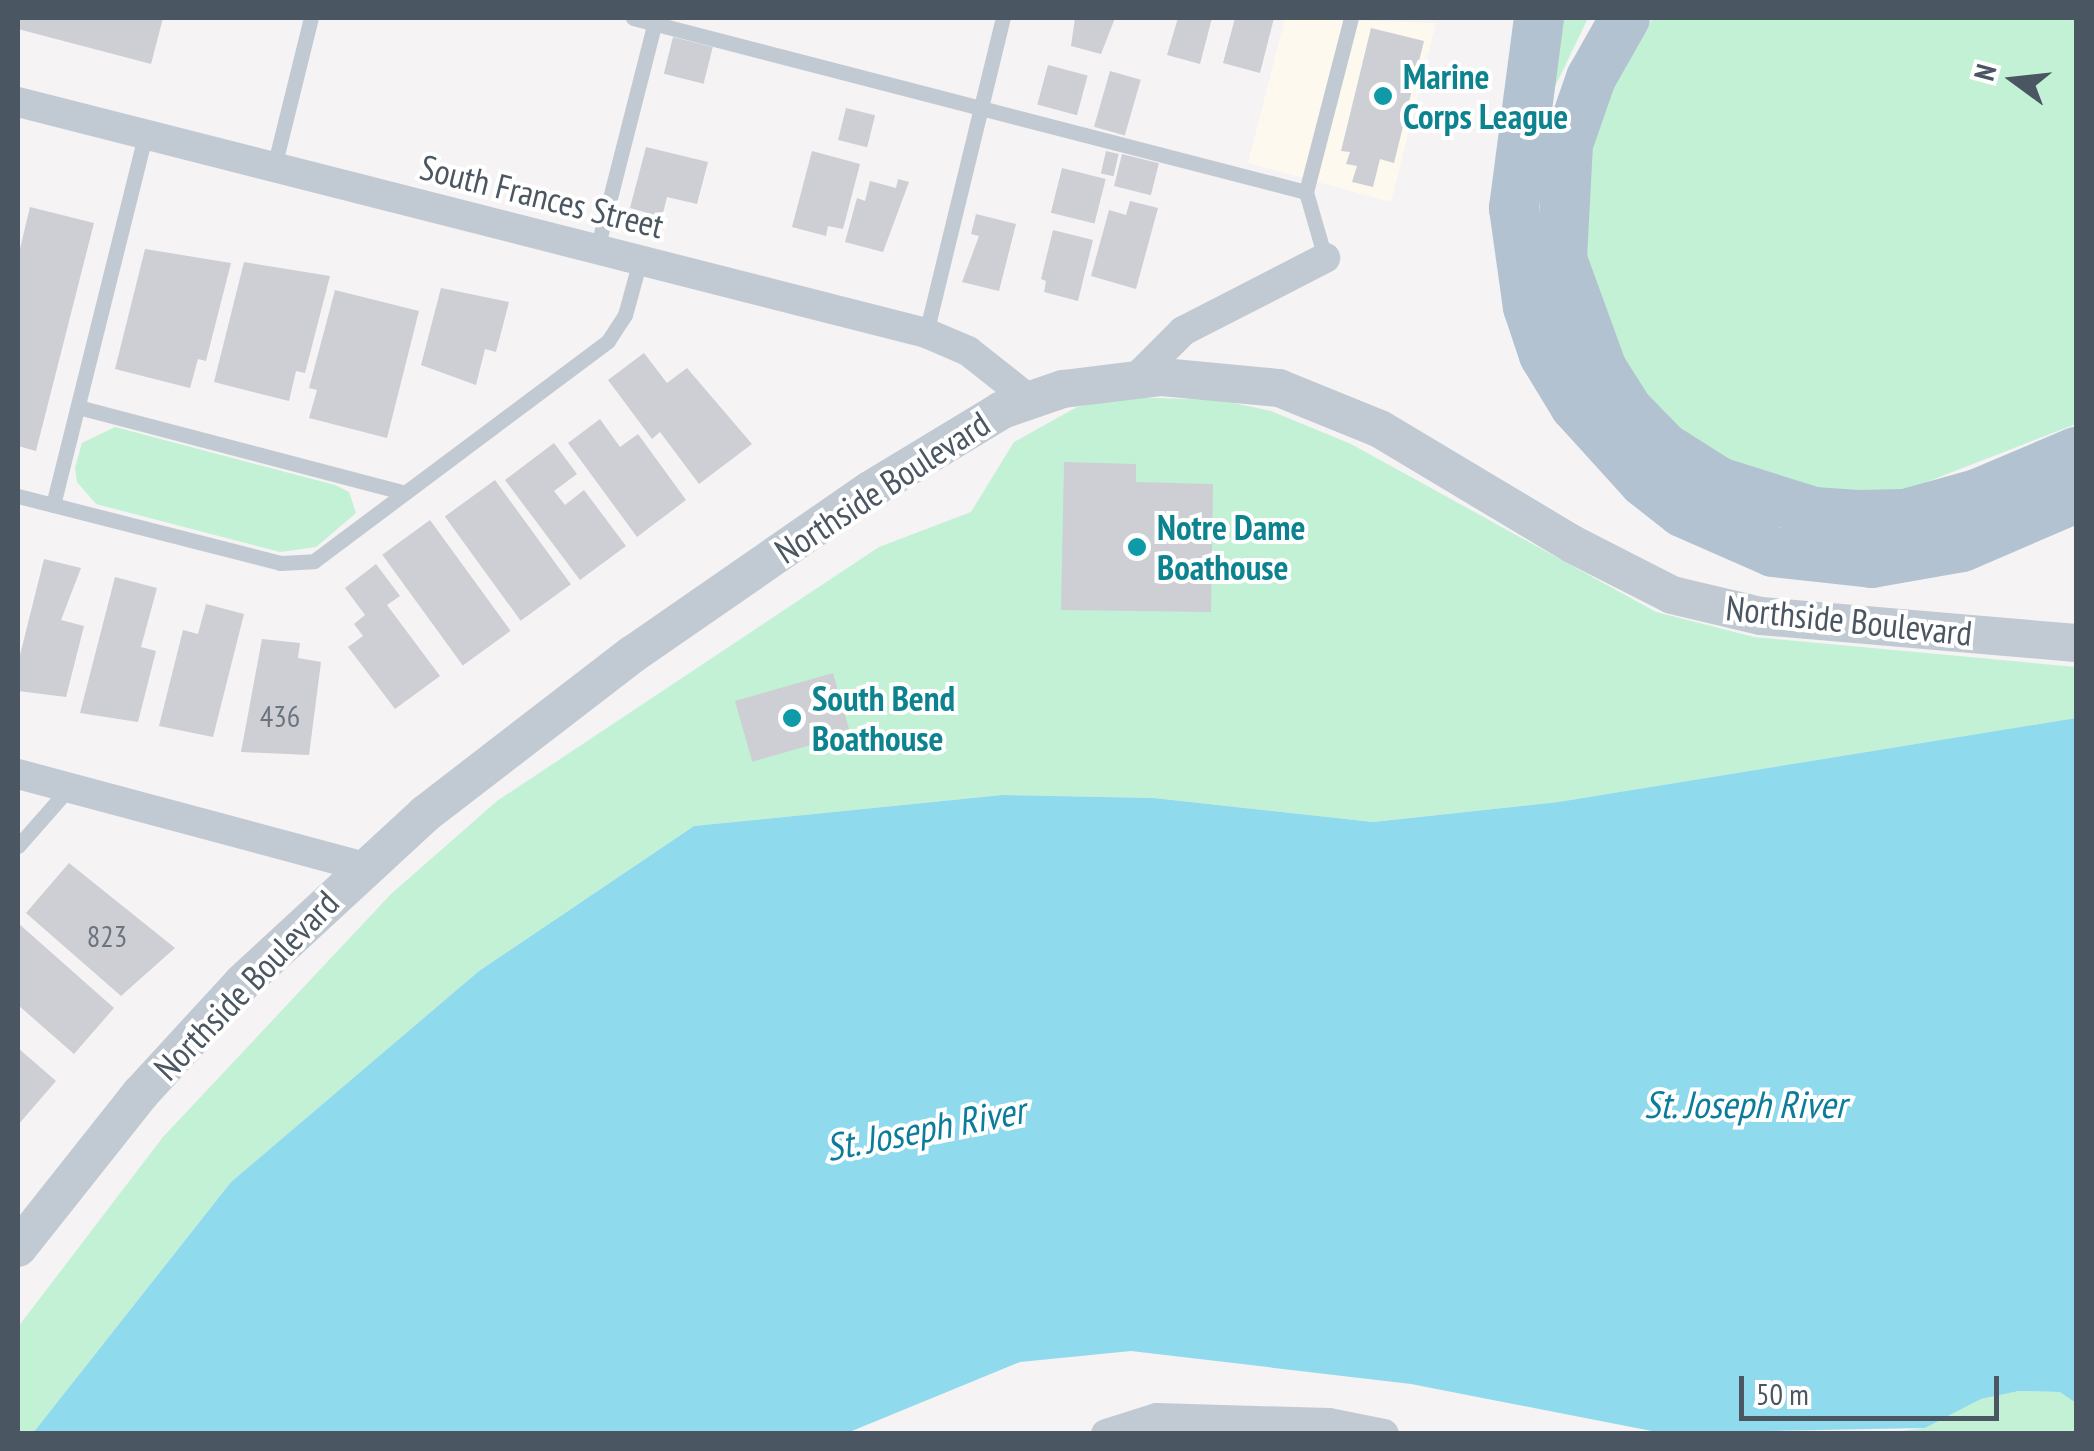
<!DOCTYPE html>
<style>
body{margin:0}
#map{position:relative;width:2094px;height:1451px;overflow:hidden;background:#f5f3f3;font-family:"PT Sans Narrow",sans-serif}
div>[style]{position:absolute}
.commercial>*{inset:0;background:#fdf9ef}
.green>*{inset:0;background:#c3f1d5}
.water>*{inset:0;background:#90daee}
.building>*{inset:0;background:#cdcfd5;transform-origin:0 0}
.service>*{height:15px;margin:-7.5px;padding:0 7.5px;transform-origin:7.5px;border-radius:7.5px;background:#c1cad2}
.minor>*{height:30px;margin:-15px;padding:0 15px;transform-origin:15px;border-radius:15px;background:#c1cad2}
.tertiary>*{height:38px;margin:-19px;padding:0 19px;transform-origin:19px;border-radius:19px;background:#c1cad2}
.primary>*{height:50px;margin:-25px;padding:0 25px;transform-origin:25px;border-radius:25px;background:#b3c2d1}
.dots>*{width:28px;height:28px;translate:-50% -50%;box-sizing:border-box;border:5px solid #fff;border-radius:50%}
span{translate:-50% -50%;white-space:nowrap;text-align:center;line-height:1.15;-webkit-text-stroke:8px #fff;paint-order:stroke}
.number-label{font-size:30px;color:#6b747e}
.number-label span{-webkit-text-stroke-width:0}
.culture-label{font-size:35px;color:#0d838f;font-weight:700}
.left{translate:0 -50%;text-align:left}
.street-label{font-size:35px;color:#4a5661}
.water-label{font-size:38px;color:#0c7c9b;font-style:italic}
.frame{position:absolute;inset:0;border:20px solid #4a5661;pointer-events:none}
.north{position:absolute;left:1964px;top:30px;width:100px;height:100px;-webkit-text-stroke:8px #fff;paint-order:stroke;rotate:285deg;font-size:28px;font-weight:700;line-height:40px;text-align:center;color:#4a5661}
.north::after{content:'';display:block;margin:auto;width:35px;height:45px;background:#4a5661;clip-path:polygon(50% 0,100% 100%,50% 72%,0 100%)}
.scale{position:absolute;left:1739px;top:1376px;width:260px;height:45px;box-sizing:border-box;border:5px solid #4a5661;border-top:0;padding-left:12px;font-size:30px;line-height:35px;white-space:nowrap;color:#4a5661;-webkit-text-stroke:8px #fff;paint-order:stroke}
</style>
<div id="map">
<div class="commercial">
<div style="clip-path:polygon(1285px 18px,1436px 23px,1391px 202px,1248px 163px)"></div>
</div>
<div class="green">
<div style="clip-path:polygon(1554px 18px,1588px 18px,1549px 99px)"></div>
<div style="clip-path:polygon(1653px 18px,2076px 18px,2076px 424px,1901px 492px,1846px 496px,1717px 459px,1655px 408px,1611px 344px,1577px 226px,1584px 161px,1608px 85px)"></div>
<div style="clip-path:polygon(1122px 397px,1220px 400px,1271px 411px,1351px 444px,1656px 612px,1754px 637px,2076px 667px,2076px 718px,1558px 802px,1373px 822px,1154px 798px,1002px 795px,694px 826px,479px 971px,231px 1182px,33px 1433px,18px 1434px,18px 1327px,163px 1137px,391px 894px,497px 801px,879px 547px,971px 512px,1014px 442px,1077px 407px)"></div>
<div style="clip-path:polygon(115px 427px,335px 485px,349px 492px,356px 513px,316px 547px,280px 552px,96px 504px,77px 482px,75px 468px,82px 443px)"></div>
<div style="clip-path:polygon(2019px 1391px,2061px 1392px,2076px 1403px,2076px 1433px,1875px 1434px,1925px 1428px,1981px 1399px)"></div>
</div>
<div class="water">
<div style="clip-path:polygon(2076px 718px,2076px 1403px,2060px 1392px,2019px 1391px,1981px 1399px,1925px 1428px,1662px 1433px,1411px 1384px,1131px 1351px,1020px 1362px,847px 1433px,33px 1433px,231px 1182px,479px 971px,694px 826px,1002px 795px,1154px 798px,1373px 822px,1558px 802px)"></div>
</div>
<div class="building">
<div style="clip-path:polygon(18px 18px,163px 18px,151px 64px,18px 29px)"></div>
<div style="clip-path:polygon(1075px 18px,1115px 18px,1101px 54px,1071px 46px)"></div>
<div style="clip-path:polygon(1178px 18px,1212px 18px,1200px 64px,1167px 55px)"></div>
<div style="clip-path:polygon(1235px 18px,1274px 18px,1260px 73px,1223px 63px)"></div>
<div style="clip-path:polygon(1371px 28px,1424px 41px,1394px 163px,1380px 159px,1373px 187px,1352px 182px,1357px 166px,1346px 164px,1350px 152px,1341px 151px)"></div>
<div style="left:673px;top:37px;width:41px;height:38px;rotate:14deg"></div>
<div style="left:1048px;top:65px;width:41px;height:41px;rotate:15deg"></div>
<div style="left:1110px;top:71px;width:32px;height:58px;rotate:16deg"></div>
<div style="left:846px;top:108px;width:30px;height:33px;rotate:14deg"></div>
<div style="clip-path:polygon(646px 147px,708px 162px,697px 204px,667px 197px,662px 217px,630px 208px)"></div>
<div style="clip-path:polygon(812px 151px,860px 164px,843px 229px,828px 226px,826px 236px,792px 227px)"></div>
<div style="left:1106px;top:151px;width:13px;height:23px;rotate:13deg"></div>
<div style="left:1122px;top:154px;width:38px;height:33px;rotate:14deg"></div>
<div style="left:1062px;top:168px;width:45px;height:46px;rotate:14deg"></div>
<div style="clip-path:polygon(898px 179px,909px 182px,883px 252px,845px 242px,857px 198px,865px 201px,870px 181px,896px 188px)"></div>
<div style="clip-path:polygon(1130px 201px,1158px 208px,1136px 289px,1091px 276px,1109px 210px,1126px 215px)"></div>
<div style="clip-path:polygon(30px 207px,94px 223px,36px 451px,18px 446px,18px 257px)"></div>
<div style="clip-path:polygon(976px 214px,1016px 224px,999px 291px,962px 282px,979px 236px,971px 234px)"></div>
<div style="clip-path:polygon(1053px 230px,1093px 240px,1078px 301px,1044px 292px,1046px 281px,1041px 279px)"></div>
<div style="clip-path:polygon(145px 249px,231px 263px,206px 361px,198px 359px,190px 388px,115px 369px)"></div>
<div style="clip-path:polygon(244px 262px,330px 276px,305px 373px,296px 371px,289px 401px,214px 382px)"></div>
<div style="clip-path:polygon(441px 288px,509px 302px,496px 352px,485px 349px,476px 385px,421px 365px)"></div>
<div style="clip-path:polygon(335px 290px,419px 311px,387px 438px,309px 418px,317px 390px,309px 388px)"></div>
<div style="clip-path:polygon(644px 353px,667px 383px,687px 368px,752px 444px,699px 484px,660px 432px,652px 439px,608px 380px)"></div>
<div style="clip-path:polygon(600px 419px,620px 447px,638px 434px,686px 500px,637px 537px,568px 443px)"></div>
<div style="clip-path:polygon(554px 443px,577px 474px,554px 491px,565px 505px,584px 490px,626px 546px,580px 580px,505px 480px)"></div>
<div style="clip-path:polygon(1064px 462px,1136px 464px,1136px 482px,1213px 484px,1211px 612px,1061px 610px)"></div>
<div style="left:495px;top:480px;width:129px;height:62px;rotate:54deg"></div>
<div style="left:430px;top:520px;width:137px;height:59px;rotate:54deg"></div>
<div style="clip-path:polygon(44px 559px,81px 568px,61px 620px,84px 626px,66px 697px,18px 691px,18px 663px)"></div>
<div style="clip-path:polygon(376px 564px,400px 596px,387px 605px,440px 676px,395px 709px,348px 647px,363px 636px,354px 624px,365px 615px,345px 588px)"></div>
<div style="clip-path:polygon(115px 577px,157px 588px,141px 647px,156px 651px,138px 722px,80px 713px)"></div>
<div style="clip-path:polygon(206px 604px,244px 614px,213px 737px,159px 726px,183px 630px,198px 634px)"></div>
<div style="clip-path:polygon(262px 639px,300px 643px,298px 658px,321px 662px,309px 755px,241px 752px)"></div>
<div style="left:833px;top:673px;width:63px;height:102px;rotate:74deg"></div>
<div style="clip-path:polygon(69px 863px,175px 948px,121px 996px,26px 913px)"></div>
<div style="clip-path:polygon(18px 923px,114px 1008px,74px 1054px,18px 1005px)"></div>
<div style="clip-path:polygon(18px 1048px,56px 1081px,18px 1125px)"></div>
</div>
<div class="service">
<div style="left:633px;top:18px;width:695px;rotate:14.5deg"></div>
<div style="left:1306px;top:192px;width:69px;rotate:73.9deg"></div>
<div style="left:274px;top:167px;width:154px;rotate:-76.1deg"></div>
<div style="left:1306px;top:192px;width:180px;rotate:-75.5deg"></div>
<div style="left:597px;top:249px;width:238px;rotate:-75.7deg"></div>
<div style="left:926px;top:333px;width:324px;rotate:-76.3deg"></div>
<div style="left:78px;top:407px;width:338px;rotate:14.7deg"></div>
<div style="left:18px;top:496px;width:270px;rotate:14.3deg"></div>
<div style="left:280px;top:563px;width:34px;rotate:-3deg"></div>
<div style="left:314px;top:561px;width:367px;rotate:-36.8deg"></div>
<div style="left:608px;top:341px;width:31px;rotate:-57deg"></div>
<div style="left:625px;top:315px;width:57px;rotate:-74.7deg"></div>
<div style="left:53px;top:505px;width:381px;rotate:-76deg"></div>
<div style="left:18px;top:846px;width:77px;rotate:-48.7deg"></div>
</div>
<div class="minor">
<div style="left:18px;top:102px;width:937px;rotate:14.27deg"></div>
<div style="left:926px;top:333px;width:46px;rotate:23.2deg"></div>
<div style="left:968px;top:351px;width:79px;rotate:38.3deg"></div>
<div style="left:1136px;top:378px;width:66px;rotate:-45deg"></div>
<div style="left:1183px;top:331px;width:160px;rotate:-27.2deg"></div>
<div style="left:18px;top:774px;width:356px;rotate:15deg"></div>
<div style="left:1106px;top:1434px;width:53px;rotate:-17.4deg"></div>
<div style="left:1157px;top:1418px;width:172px;rotate:1.7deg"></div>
<div style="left:1329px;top:1423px;width:56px;rotate:11.3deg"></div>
</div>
<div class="tertiary">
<div style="left:18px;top:1248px;width:198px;rotate:-51.6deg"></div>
<div style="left:141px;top:1093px;width:149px;rotate:-47.4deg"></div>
<div style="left:242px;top:983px;width:249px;rotate:-42.7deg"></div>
<div style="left:425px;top:814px;width:262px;rotate:-37.6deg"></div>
<div style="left:633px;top:654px;width:288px;rotate:-34.7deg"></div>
<div style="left:870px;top:490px;width:154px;rotate:-31.2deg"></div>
<div style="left:1002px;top:410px;width:65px;rotate:-19deg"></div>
<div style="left:1063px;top:389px;width:100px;rotate:-6.9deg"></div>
<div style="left:1162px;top:377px;width:118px;rotate:5.4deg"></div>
<div style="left:1279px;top:388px;width:109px;rotate:22.1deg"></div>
<div style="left:1380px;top:429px;width:224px;rotate:30.9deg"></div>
<div style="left:1572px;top:544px;width:112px;rotate:27deg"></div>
<div style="left:1672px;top:595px;width:91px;rotate:13.3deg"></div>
<div style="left:1761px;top:616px;width:316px;rotate:4.9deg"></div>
</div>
<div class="primary">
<div style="left:1539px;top:18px;width:192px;rotate:97.5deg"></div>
<div style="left:1514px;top:208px;width:100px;rotate:82deg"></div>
<div style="left:1528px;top:307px;width:51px;rotate:71.6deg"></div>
<div style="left:1544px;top:355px;width:60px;rotate:58.7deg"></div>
<div style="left:1575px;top:406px;width:103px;rotate:47.8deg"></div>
<div style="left:1644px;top:482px;width:48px;rotate:38.3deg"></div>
<div style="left:1682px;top:512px;width:99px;rotate:23.7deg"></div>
<div style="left:1773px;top:552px;width:100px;rotate:6.3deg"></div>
<div style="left:1872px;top:563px;width:91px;rotate:-10.1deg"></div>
<div style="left:1962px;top:547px;width:124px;rotate:-23.3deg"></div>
<div style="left:1625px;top:18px;width:69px;rotate:119.5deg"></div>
<div style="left:1591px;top:78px;width:70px;rotate:109.2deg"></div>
<div style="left:1568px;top:144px;width:115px;rotate:93deg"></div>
<div style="left:1562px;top:259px;width:117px;rotate:70deg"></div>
<div style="left:1602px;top:369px;width:49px;rotate:57.6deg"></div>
<div style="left:1628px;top:410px;width:52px;rotate:45.8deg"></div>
<div style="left:1664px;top:447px;width:65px;rotate:32.5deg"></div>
<div style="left:1719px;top:482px;width:100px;rotate:17.5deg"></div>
<div style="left:1814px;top:512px;width:44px;rotate:3.9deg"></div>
<div style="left:1858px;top:515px;width:47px;rotate:-1.2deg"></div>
<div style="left:1905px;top:514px;width:75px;rotate:-15.5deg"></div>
<div style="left:1977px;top:494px;width:108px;rotate:-23deg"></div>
</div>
<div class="dots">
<div style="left:1383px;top:96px;background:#0f9aa8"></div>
<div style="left:1137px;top:547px;background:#0f9aa8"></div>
<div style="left:792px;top:718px;background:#0f9aa8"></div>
</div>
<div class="number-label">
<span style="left:280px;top:716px">436</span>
<span style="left:107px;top:936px">823</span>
</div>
<div class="culture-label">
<span class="left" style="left:1403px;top:96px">Marine<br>Corps League</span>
<span class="left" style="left:1157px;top:547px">Notre Dame<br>Boathouse</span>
<span class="left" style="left:812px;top:718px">South Bend<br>Boathouse</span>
</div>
<div class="street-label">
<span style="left:542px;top:196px;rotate:14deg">South Frances Street</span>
<span style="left:882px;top:487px;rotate:-33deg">Northside Boulevard</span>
<span style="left:1849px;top:620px;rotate:6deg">Northside Boulevard</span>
<span style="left:246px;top:985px;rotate:-46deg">Northside Boulevard</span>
</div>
<div class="water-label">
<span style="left:1745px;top:1104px">St. Joseph River</span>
<span style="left:925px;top:1128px;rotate:-11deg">St. Joseph River</span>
</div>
<div class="frame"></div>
<div class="north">N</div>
<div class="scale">50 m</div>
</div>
